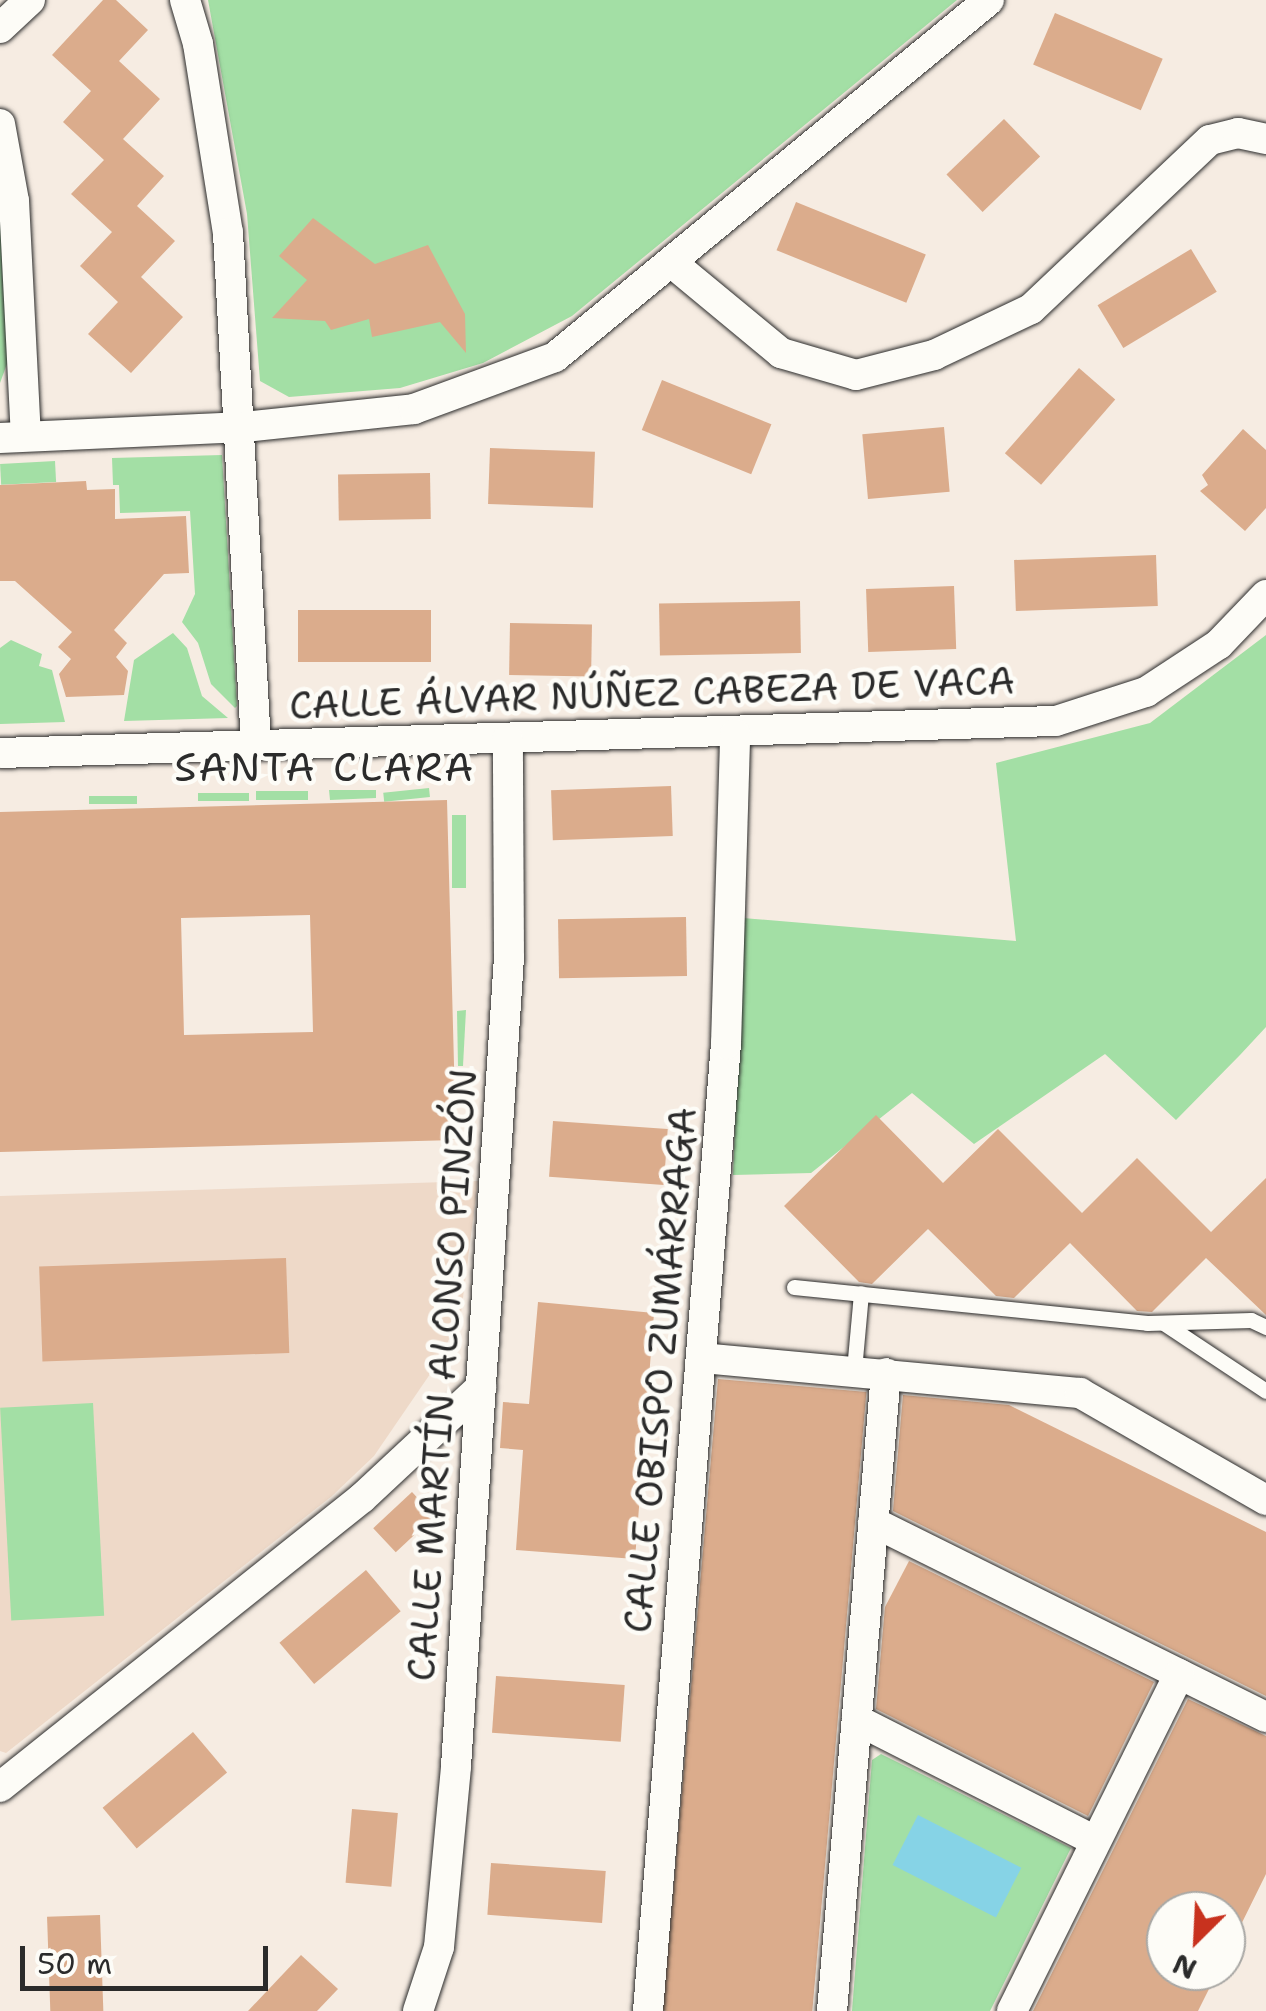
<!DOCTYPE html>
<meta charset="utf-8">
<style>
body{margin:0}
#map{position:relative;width:1266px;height:2011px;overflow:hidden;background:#f6ece2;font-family:"Shantell Sans",sans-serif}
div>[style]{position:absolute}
.built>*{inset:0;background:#eed9c8}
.green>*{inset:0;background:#a3dfa5;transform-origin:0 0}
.water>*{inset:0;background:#86d3e6;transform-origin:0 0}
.building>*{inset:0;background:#dbac8c;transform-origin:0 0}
.roads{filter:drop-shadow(0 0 2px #2b2b2b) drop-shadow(0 0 2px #2b2b2b)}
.service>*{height:15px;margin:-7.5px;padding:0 7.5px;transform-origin:7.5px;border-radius:7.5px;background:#fdfcf7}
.minor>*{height:30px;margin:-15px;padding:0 15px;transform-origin:15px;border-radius:15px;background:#fdfcf7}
span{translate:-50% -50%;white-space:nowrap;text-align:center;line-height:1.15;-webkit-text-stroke:9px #fdfcf7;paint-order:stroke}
.street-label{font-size:38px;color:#2b2b2b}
.neighbourhood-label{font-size:40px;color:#2b2b2b;letter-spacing:2.5px}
.north{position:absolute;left:1146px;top:1891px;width:100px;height:100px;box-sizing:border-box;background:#fdfcf7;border:2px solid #a9a8a5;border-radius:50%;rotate:204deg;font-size:28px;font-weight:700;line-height:40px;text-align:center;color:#2b2b2b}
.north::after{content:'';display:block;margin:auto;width:35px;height:45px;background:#c8321e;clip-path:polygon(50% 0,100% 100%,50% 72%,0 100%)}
.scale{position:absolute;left:20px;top:1946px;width:248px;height:45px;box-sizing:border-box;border:5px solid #2b2b2b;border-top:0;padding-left:12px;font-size:30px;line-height:35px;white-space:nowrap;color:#2b2b2b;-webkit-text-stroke:8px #fdfcf7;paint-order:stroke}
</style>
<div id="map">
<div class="built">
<div style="clip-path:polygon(478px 1181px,461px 1313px,439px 1361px,374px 1456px,332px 1496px,6px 1753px,0 1751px,0 1196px)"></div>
</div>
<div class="green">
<div style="clip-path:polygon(208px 0,957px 0,572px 316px,483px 363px,400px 388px,289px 397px,260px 381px,247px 214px)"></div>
<div style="clip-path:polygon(0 202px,11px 353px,0 383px)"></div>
<div style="clip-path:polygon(222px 455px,237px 706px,235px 708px,211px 684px,198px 643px,182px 622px,195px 594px,190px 511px,120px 513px,119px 485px,113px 485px,112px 458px)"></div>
<div style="left:55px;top:461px;width:21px;height:55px;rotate:87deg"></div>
<div style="clip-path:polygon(173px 633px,187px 648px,202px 696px,228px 718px,124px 721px,134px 660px)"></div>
<div style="clip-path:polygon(1266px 635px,1266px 1027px,1240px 1055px,1176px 1120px,1105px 1054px,974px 1144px,912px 1093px,811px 1173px,733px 1175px,743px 918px,1016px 941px,996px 763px,1150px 723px)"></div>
<div style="clip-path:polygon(11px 640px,42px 654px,39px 666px,52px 670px,65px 722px,0 724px,0 648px)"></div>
<div style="left:429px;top:788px;width:9px;height:46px;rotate:84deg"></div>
<div style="clip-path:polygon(376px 790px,376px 798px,330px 800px,329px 790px)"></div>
<div style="left:308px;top:791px;width:9px;height:52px;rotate:90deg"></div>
<div style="left:249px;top:793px;width:8px;height:51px;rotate:90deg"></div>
<div style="left:137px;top:796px;width:8px;height:48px;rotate:90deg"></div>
<div style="left:452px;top:815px;width:14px;height:73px"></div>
<div style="clip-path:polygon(466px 1010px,463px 1066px,458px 1066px,457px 1011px)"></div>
<div style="left:93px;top:1403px;width:213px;height:93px;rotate:87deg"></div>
<div style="clip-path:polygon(881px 1754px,1071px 1848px,990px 2011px,852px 2011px,872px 1760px)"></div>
</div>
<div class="water">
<div style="left:918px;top:1815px;width:116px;height:56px;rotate:27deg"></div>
</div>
<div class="building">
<div style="clip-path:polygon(103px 0,116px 0,148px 30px,119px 61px,160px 99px,123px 139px,164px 176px,137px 206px,175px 241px,141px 277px,183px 317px,131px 373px,88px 334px,118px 302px,80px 266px,112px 232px,71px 194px,104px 160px,63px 122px,91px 91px,52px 55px)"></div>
<div style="left:1055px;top:13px;width:117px;height:56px;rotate:23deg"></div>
<div style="left:1004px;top:119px;width:52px;height:80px;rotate:46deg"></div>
<div style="left:796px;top:202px;width:140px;height:52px;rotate:22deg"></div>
<div style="clip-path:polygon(313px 218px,375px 264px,428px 245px,465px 314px,466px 353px,440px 322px,372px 337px,369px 319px,331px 330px,325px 321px,272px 318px,307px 280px,279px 256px)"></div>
<div style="left:1191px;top:249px;width:50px;height:109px;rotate:59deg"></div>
<div style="left:1079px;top:368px;width:48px;height:113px;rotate:41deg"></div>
<div style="left:662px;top:380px;width:118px;height:54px;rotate:22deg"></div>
<div style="left:944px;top:427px;width:65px;height:82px;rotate:85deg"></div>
<div style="clip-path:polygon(1243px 429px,1266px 450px,1266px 508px,1245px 531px,1200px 491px,1208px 485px,1202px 475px)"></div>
<div style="left:490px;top:448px;width:105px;height:56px;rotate:2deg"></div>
<div style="left:430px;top:473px;width:46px;height:92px;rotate:89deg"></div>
<div style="clip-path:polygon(86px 481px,87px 490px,115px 489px,115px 519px,186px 516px,189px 573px,164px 574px,114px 630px,127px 643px,116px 657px,128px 671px,124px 695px,66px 697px,59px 674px,71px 659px,58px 647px,72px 632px,15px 581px,0 581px,0 485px)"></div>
<div style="left:1156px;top:555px;width:51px;height:142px;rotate:88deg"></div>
<div style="left:954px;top:586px;width:63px;height:88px;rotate:88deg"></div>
<div style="left:800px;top:601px;width:52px;height:141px;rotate:89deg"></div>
<div style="left:431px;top:610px;width:52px;height:133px;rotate:90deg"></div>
<div style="left:510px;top:623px;width:82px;height:52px;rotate:1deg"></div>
<div style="left:671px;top:786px;width:50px;height:120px;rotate:88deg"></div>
<div style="clip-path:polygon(evenodd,447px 800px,456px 1140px,0 1152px,0 812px,447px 800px,310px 915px,313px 1032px,184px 1035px,181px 918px,310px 915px)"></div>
<div style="left:686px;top:917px;width:59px;height:128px;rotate:89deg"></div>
<div style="clip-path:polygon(876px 1115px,943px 1183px,998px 1129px,1082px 1213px,1137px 1158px,1211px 1232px,1266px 1178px,1266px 1315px,1206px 1258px,1152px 1312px,1137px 1311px,1070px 1243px,1014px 1298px,996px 1296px,928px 1229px,872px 1284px,859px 1282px,784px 1206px)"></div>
<div style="left:553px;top:1121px;width:115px;height:56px;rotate:4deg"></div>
<div style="left:286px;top:1258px;width:95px;height:247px;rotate:88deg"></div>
<div style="clip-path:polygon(538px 1302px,654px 1313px,635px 1559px,516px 1550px,523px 1450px,500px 1448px,503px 1402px,529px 1404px)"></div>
<div style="left:718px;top:1379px;width:149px;height:634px;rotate:5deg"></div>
<div style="clip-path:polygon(903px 1395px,1009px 1405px,1266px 1532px,1266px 1696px,893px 1511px)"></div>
<div style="left:412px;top:1492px;width:33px;height:53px;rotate:47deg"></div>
<div style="clip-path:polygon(909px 1561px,1154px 1682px,1088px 1816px,876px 1709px,885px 1607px)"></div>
<div style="left:366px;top:1570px;width:54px;height:113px;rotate:50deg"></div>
<div style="left:496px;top:1676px;width:129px;height:57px;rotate:4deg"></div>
<div style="clip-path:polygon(1188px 1699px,1266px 1736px,1266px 1874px,1226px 1955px,1226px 1911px,1166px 1911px,1166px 1971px,1218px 1971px,1198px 2011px,1033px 2011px)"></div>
<div style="left:193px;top:1732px;width:53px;height:118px;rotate:50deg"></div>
<div style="left:352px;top:1809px;width:46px;height:74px;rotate:5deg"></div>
<div style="left:491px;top:1863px;width:115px;height:52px;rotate:4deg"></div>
<div style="left:100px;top:1915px;width:96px;height:53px;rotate:88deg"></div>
<div style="clip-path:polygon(301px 1955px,338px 1989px,317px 2011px,248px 2011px)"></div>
</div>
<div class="roads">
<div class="service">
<div style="left:794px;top:1287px;width:355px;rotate:5.8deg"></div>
<div style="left:1147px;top:1323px;width:104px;rotate:-1.7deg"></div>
<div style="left:1251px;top:1320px;width:17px;rotate:25deg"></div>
<div style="left:1165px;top:1324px;width:121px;rotate:33.6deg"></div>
<div style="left:854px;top:1370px;width:77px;rotate:-84.8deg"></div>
</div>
<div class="minor">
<div style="left:185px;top:0;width:46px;rotate:73.5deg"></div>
<div style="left:198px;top:44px;width:191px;rotate:81deg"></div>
<div style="left:228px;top:233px;width:513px;rotate:86.87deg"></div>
<div style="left:0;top:28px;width:41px;rotate:-43deg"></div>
<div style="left:0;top:124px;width:78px;rotate:79.7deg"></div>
<div style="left:14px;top:201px;width:235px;rotate:87.1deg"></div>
<div style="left:671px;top:262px;width:143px;rotate:39.6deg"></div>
<div style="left:781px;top:353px;width:78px;rotate:16.3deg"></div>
<div style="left:856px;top:375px;width:81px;rotate:-14.4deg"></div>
<div style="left:934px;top:355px;width:107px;rotate:-25.4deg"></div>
<div style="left:1031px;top:309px;width:246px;rotate:-43.4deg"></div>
<div style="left:1210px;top:140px;width:29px;rotate:-14deg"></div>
<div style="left:1238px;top:133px;width:29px;rotate:12deg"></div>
<div style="left:0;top:438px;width:244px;rotate:-2.6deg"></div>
<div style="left:244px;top:427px;width:171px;rotate:-6deg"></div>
<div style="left:414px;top:409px;width:150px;rotate:-20.2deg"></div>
<div style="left:555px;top:357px;width:562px;rotate:-39.44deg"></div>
<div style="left:0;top:753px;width:1056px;rotate:-1.74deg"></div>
<div style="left:1056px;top:721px;width:95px;rotate:-17.9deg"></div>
<div style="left:1146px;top:692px;width:87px;rotate:-33.3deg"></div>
<div style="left:1219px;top:644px;width:68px;rotate:-46.2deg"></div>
<div style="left:702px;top:1358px;width:380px;rotate:5.3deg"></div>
<div style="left:1080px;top:1393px;width:215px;rotate:29.9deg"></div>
<div style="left:873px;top:1522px;width:439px;rotate:26.4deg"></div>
<div style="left:857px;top:1720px;width:267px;rotate:26.9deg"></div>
<div style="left:0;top:1787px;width:463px;rotate:-38.6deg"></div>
<div style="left:362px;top:1498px;width:163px;rotate:-43deg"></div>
<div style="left:418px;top:2011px;width:67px;rotate:-71.8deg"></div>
<div style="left:439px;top:1947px;width:182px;rotate:-84.6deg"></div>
<div style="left:456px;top:1766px;width:810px;rotate:-86.25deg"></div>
<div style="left:509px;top:958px;width:219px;rotate:-90.3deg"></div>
<div style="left:648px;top:2011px;width:970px;rotate:-85.39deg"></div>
<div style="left:726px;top:1044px;width:310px;rotate:-88.3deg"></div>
<div style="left:832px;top:2011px;width:640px;rotate:-85.16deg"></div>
<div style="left:1012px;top:2011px;width:376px;rotate:-63.6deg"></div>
</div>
</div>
<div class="street-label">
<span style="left:652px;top:693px;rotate:-2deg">CALLE ÁLVAR NÚÑEZ CABEZA DE VACA</span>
<span style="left:660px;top:1370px;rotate:-85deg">CALLE OBISPO ZUMÁRRAGA</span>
<span style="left:442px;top:1375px;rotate:-86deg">CALLE MARTÍN ALONSO PINZÓN</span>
</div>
<div class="neighbourhood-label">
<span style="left:325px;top:767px">SANTA CLARA</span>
</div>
<div class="north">N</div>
<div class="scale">50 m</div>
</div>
